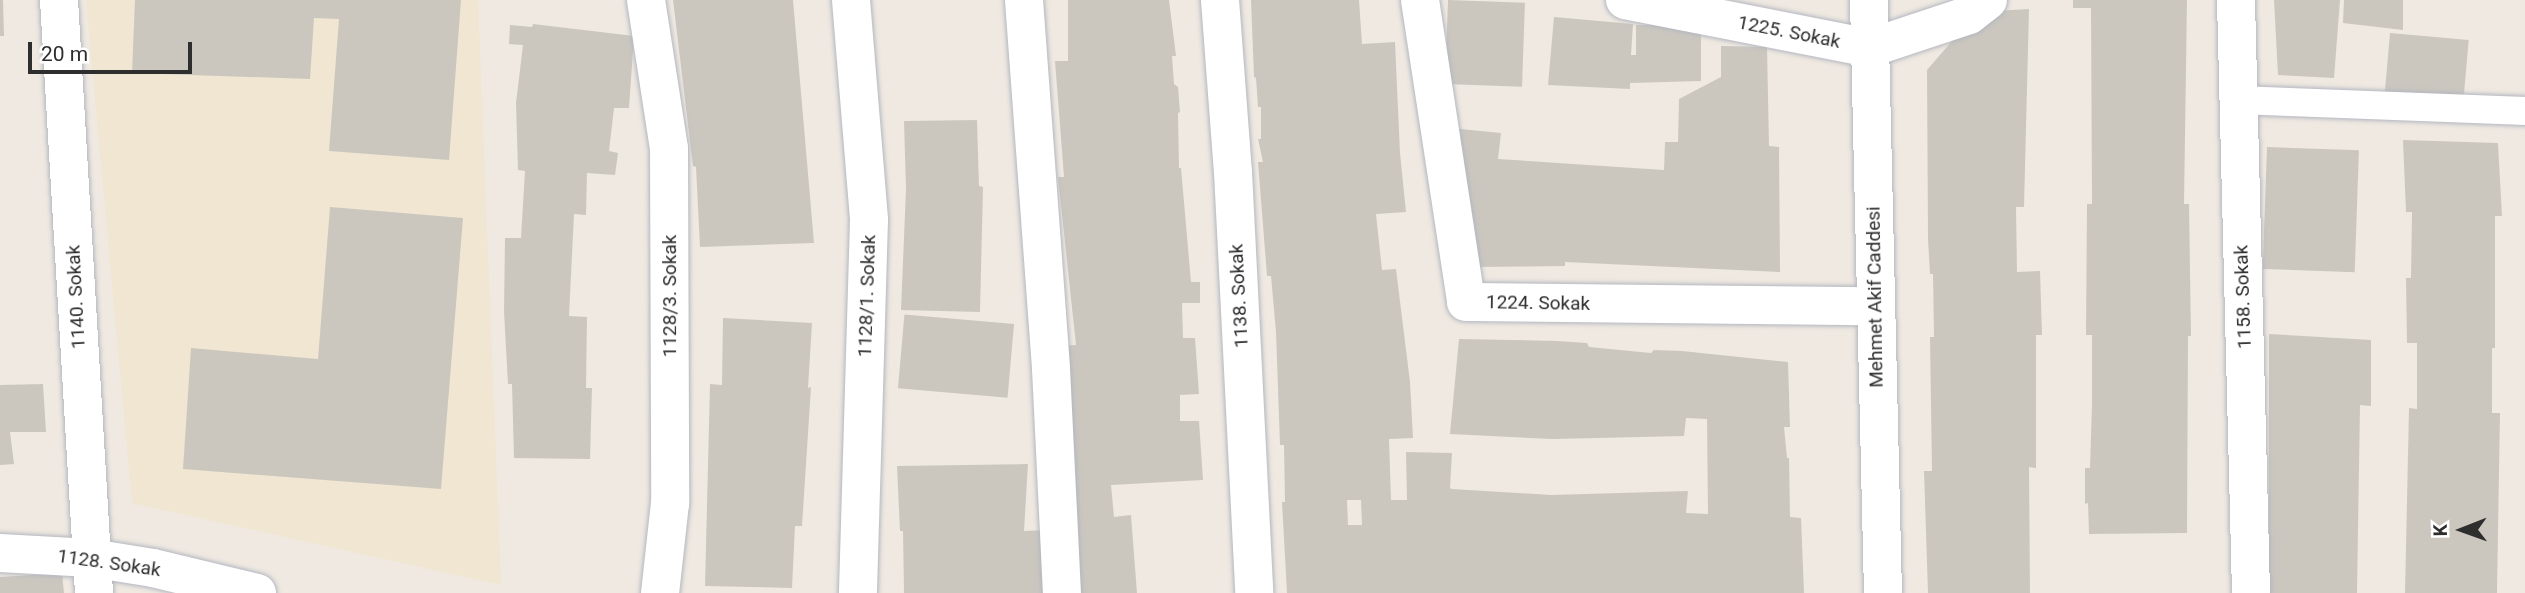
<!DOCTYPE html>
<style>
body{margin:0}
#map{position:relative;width:2525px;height:593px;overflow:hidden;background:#efe9e1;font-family:Roboto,sans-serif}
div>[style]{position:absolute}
.education>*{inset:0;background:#f0e6d1}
.building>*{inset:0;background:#cbc7bf;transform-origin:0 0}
.roads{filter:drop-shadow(0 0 2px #b4b7c1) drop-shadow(0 0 2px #b4b7c1)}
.lane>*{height:28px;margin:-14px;padding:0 14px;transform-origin:14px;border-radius:14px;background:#fff}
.street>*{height:38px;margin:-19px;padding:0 19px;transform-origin:19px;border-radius:19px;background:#fff}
.secondary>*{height:38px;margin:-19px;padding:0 19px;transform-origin:19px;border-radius:19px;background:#fff}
span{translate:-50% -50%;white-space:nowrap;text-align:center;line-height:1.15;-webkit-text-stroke:5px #fff;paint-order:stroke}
.street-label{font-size:19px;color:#2e2e2e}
.north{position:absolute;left:2427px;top:495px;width:70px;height:70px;-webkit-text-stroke:5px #fff;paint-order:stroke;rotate:269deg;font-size:19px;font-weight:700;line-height:28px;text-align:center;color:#2e2e2e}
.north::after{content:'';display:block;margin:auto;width:24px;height:32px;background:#2e2e2e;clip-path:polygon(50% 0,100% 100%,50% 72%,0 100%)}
.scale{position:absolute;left:28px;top:42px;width:164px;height:32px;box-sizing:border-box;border:4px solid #2e2e2e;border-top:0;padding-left:9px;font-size:21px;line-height:24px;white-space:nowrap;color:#2e2e2e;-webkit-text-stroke:5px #fff;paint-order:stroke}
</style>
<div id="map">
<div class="education">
<div style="clip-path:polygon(86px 0,478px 0,501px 585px,132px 503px)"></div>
</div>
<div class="building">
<div style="clip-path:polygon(0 0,3px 0,4px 36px,0 36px)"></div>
<div style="clip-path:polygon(135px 0,461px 0,449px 160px,329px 151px,339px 19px,314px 18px,310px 79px,132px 73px)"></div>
<div style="clip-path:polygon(673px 0,793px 0,814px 243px,700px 247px,696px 167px,693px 166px)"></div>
<div style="clip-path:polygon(1068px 0,1169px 0,1176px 56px,1172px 56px,1174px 84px,1178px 87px,1180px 112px,1178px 113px,1179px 168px,1181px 168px,1191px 282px,1200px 282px,1200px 303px,1182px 303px,1183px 338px,1195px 338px,1199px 394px,1180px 395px,1180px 421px,1199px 421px,1203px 480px,1111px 485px,1114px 517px,1131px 515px,1137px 593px,1081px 593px,1062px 346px,1076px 345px,1058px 177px,1064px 177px,1055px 61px,1068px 61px)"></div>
<div style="clip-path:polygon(evenodd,1251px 0,1359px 0,1362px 44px,1395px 42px,1400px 153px,1406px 212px,1376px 214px,1382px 270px,1396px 269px,1410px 382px,1413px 438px,1389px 439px,1391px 500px,1407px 500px,1406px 452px,1452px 453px,1450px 488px,1452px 489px,1551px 495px,1688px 491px,1686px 513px,1708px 514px,1707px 419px,1686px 418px,1684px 436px,1552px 439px,1450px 434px,1459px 339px,1557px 341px,1587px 343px,1589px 347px,1651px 353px,1654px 350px,1682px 351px,1788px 362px,1790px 427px,1784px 427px,1787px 458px,1789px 458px,1790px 517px,1801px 518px,1804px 593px,1287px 593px,1282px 502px,1285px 502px,1284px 445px,1280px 445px,1276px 332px,1271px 276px,1267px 276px,1258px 162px,1263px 162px,1258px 139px,1261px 139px,1261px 107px,1258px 107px,1256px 78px,1254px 77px,1251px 0,1347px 500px,1361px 500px,1362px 525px,1348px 525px,1347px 500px)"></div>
<div style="left:1448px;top:0;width:77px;height:84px;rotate:2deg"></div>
<div style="clip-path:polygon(2073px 0,2187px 0,2184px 204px,2189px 204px,2191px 336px,2188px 336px,2187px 533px,2089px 534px,2088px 503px,2085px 504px,2085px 468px,2090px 468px,2092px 404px,2092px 335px,2086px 335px,2087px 204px,2092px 204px,2091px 8px,2073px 8px)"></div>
<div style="clip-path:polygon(2274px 0,2340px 0,2334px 78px,2278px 75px)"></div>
<div style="clip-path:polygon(2344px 0,2403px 0,2403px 30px,2343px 23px)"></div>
<div style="clip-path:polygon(2029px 9px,2024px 207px,2016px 207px,2017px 272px,2040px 271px,2042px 335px,2036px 335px,2036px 468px,2029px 467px,2030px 593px,1928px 593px,1924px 471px,1932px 471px,1930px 337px,1934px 337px,1933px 274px,1930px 274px,1928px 239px,1927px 70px,1977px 12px)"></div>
<div style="clip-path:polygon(1554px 17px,1633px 24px,1631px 55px,1636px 55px,1636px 25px,1701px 25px,1701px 81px,1630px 83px,1630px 89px,1548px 85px)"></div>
<div style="clip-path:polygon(533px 24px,634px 36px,629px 108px,614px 108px,609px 151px,618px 153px,615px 175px,587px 173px,586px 215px,574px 214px,569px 316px,587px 317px,586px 388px,592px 388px,590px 459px,514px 458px,512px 384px,508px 384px,504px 312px,505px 238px,521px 238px,525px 171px,518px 170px,516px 103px,523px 45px,509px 44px,510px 25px,532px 27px)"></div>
<div style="left:2390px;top:33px;width:79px;height:63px;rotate:5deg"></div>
<div style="clip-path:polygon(1721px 46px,1767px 47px,1769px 146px,1779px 147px,1780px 272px,1565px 262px,1565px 266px,1469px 267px,1450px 128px,1501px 133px,1498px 159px,1664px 170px,1665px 142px,1678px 142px,1679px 99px,1721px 77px)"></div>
<div style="clip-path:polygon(977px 120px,979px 186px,983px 187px,980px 312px,901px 310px,906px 189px,904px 121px)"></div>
<div style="clip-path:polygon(2403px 140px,2498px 143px,2502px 216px,2495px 216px,2495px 348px,2492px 348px,2492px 413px,2500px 413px,2497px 593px,2405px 593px,2409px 408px,2417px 409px,2417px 343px,2407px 343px,2406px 278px,2411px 278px,2412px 212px,2406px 212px)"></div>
<div style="left:2267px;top:147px;width:92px;height:122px;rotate:2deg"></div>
<div style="clip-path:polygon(330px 207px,463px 218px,441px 489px,183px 469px,191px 348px,318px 359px)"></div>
<div style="clip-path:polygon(723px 318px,812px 323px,808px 388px,811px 387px,802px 526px,795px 526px,792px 588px,705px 586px,710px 384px,722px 385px)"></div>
<div style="left:1014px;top:324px;width:74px;height:110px;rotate:95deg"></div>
<div style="clip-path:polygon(2269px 334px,2371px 340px,2371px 406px,2360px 405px,2357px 593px,2269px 593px)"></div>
<div style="clip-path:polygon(43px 384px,46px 432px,10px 432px,14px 464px,0 465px,0 385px)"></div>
<div style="clip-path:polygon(1028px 464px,1024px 531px,1047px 530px,1048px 593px,904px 593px,903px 531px,900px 531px,897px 466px)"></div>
<div style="clip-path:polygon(62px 573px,64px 593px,0 593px,0 577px)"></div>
</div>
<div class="roads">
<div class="lane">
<div style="left:2238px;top:100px;width:287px;rotate:2.2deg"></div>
</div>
<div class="street">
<div style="left:59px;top:0;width:594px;rotate:86.62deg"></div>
<div style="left:646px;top:0;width:150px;rotate:81.2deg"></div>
<div style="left:669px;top:148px;width:355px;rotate:89.8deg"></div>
<div style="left:670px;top:503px;width:91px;rotate:96.3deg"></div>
<div style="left:851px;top:0;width:221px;rotate:85.3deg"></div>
<div style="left:869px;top:220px;width:373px;rotate:91.7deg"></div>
<div style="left:1024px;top:0;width:370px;rotate:85.8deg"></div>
<div style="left:1051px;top:369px;width:224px;rotate:87.2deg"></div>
<div style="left:1220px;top:0;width:172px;rotate:85.7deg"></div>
<div style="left:1233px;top:172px;width:422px;rotate:87.1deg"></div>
<div style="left:1420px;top:0;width:305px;rotate:81.3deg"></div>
<div style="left:1466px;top:302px;width:408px;rotate:0.6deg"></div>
<div style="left:1625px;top:0;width:250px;rotate:11.1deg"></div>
<div style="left:1870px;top:48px;width:104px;rotate:-18.4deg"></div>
<div style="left:1969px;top:15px;width:24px;rotate:-38deg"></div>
<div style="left:2236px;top:0;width:593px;rotate:88.55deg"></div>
<div style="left:0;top:553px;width:91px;rotate:3.1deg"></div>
<div style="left:91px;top:558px;width:63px;rotate:9.2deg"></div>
<div style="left:153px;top:568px;width:107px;rotate:13.5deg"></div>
</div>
<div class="secondary">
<div style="left:1869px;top:0;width:593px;rotate:88.65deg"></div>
</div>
</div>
<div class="street-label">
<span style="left:1789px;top:32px;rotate:11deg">1225. Sokak</span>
<span style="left:670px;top:296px;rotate:-90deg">1128/3. Sokak</span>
<span style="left:867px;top:296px;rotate:-88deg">1128/1. Sokak</span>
<span style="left:1239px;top:296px;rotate:-93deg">1138. Sokak</span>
<span style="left:76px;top:297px;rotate:-93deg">1140. Sokak</span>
<span style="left:1875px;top:297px;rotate:-91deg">Mehmet Akif Caddesi</span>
<span style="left:2243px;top:297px;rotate:-92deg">1158. Sokak</span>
<span style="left:1538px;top:303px;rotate:1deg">1224. Sokak</span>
<span style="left:109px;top:563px;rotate:8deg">1128. Sokak</span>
</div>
<div class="north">K</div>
<div class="scale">20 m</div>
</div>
